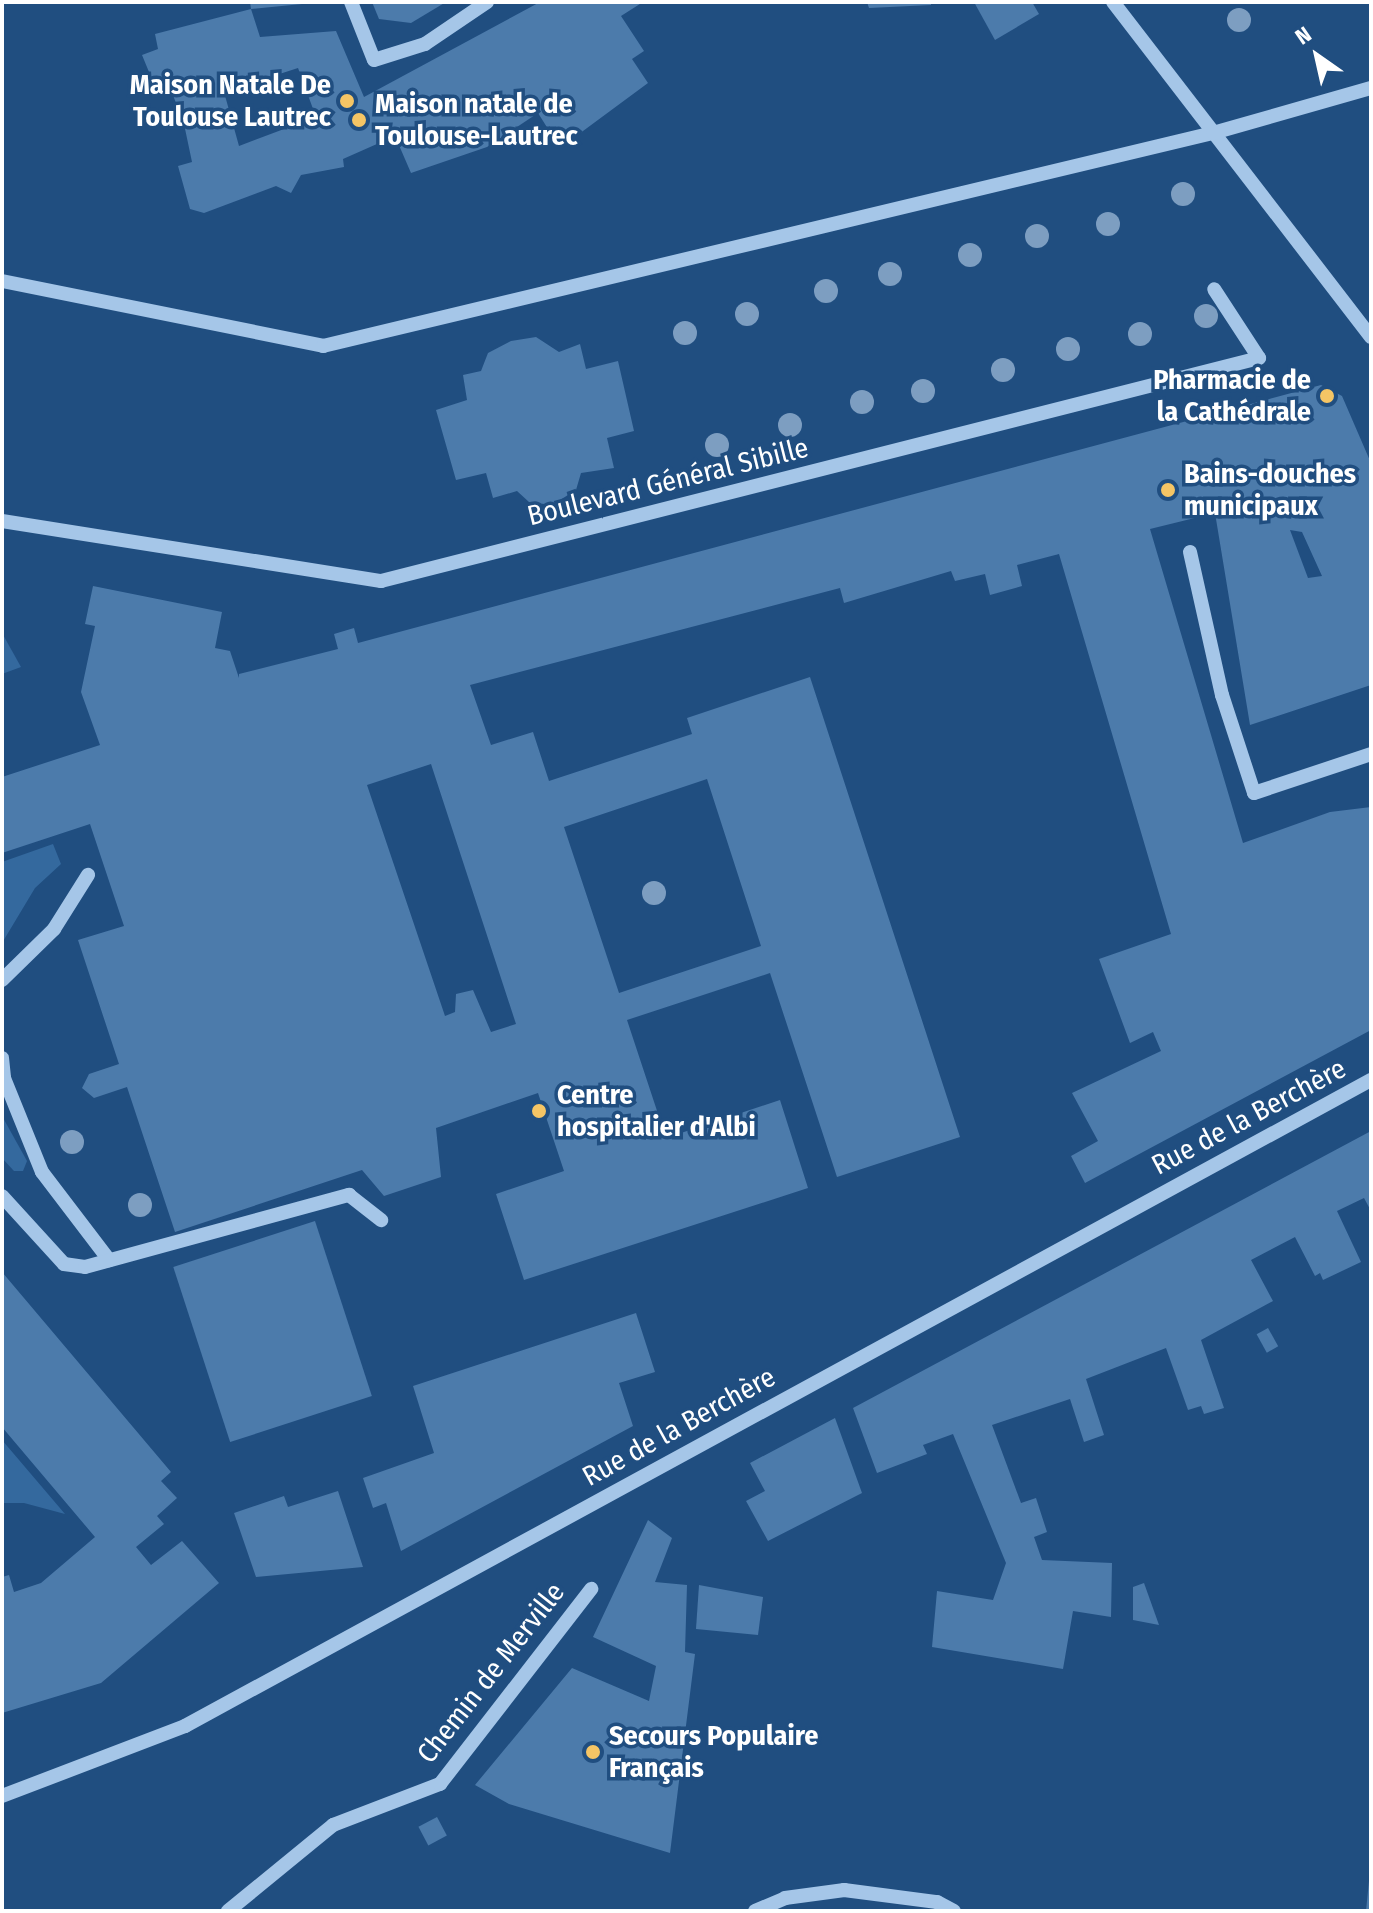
<!DOCTYPE html>
<meta charset="utf-8">
<style>
body{margin:0}
#map{position:relative;width:1373px;height:1913px;overflow:hidden;background:#204e80;font-family:"Fira Sans Condensed",sans-serif}
div>[style]{position:absolute}
.green>*{inset:0;background:#34699e}
.building>*{inset:0;background:#4c7bab;transform-origin:0 0}
.minor>*{height:14px;margin:-7px;padding:0 7px;transform-origin:7px;border-radius:7px;background:#a5c6e8}
.trees>*{width:24px;height:24px;margin:-12px;border-radius:50%;background:#7d9ec1}
.dots>*{width:22px;height:22px;translate:-50% -50%;box-sizing:border-box;border:4px solid #204e80;border-radius:50%}
span{translate:-50% -50%;white-space:nowrap;text-align:center;line-height:1.15;-webkit-text-stroke:7px #204e80;paint-order:stroke}
.poi-label{font-size:28px;color:#fff;font-weight:700}
.right{translate:-100% -50%;text-align:right}
.left{translate:0 -50%;text-align:left}
.street-label{font-size:28px;color:#fff}
.frame{position:absolute;inset:0;border:4px solid #fff;pointer-events:none}
.north{position:absolute;left:1277px;top:16px;width:80px;height:80px;-webkit-text-stroke:6px #204e80;paint-order:stroke;rotate:326deg;font-size:22px;font-weight:700;line-height:32px;text-align:center;color:#fff}
.north::after{content:'';display:block;margin:auto;width:28px;height:36px;background:#fff;clip-path:polygon(50% 0,100% 100%,50% 72%,0 100%)}
</style>
<div id="map">
<div class="green">
<div style="clip-path:polygon(2px 633px,21px 667px,2px 674px)"></div>
<div style="clip-path:polygon(53px 844px,61px 864px,35px 888px,2px 943px,2px 862px)"></div>
<div style="clip-path:polygon(2px 1116px,27px 1161px,23px 1171px,14px 1171px,2px 1158px)"></div>
<div style="clip-path:polygon(2px 1440px,65px 1514px,24px 1503px,2px 1503px)"></div>
</div>
<div class="building">
<div style="clip-path:polygon(250px 2px,302px 2px,302px 4px,251px 9px)"></div>
<div style="clip-path:polygon(372px 2px,446px 2px,411px 23px,379px 19px)"></div>
<div style="clip-path:polygon(evenodd,540px 2px,643px 2px,621px 16px,644px 51px,632px 59px,648px 83px,560px 148px,538px 113px,487px 147px,411px 173px,395px 136px,343px 159px,344px 167px,301px 175px,291px 193px,276px 186px,204px 213px,190px 209px,178px 166px,192px 162px,184px 124px,171px 90px,156px 89px,142px 55px,158px 49px,155px 34px,251px 9px,260px 37px,336px 31px,364px 97px,540px 2px,298px 68px,316px 117px,239px 146px,224px 92px,298px 68px)"></div>
<div style="clip-path:polygon(867px 2px,931px 2px,931px 5px,869px 8px)"></div>
<div style="clip-path:polygon(974px 2px,1032px 2px,1039px 14px,995px 40px)"></div>
<div style="clip-path:polygon(536px 337px,559px 352px,580px 344px,586px 369px,618px 361px,634px 431px,607px 438px,614px 468px,581px 473px,576px 490px,552px 505px,529px 502px,517px 491px,493px 498px,486px 473px,456px 480px,436px 410px,467px 400px,463px 375px,481px 371px,488px 353px,511px 341px)"></div>
<div style="clip-path:polygon(evenodd,1321px 385px,1342px 396px,1371px 463px,1371px 685px,1250px 725px,1215px 513px,1150px 529px,1243px 843px,1330px 812px,1371px 807px,1371px 1030px,1085px 1183px,1071px 1156px,1098px 1141px,1072px 1093px,1161px 1051px,1153px 1032px,1130px 1043px,1099px 959px,1171px 934px,1059px 554px,1017px 565px,1022px 586px,990px 595px,985px 574px,955px 581px,951px 571px,844px 603px,840px 588px,470px 685px,491px 745px,533px 732px,549px 781px,692px 734px,687px 718px,810px 677px,960px 1137px,837px 1177px,770px 973px,627px 1020px,666px 1138px,780px 1100px,808px 1188px,524px 1280px,496px 1194px,564px 1171px,538px 1093px,436px 1128px,441px 1177px,384px 1196px,362px 1170px,175px 1232px,127px 1087px,94px 1098px,82px 1088px,89px 1074px,119px 1064px,78px 940px,124px 926px,90px 824px,2px 853px,2px 777px,100px 745px,81px 692px,95px 626px,85px 624px,93px 586px,222px 612px,215px 648px,230px 651px,239px 678px,239px 674px,338px 649px,334px 634px,354px 628px,358px 643px,1321px 385px,1290px 530px,1302px 532px,1322px 576px,1308px 578px,1290px 530px,1321px 385px,431px 764px,516px 1024px,491px 1032px,473px 990px,456px 994px,455px 1012px,445px 1016px,367px 785px,431px 764px,1321px 385px,707px 779px,761px 946px,619px 993px,564px 827px,707px 779px)"></div>
<div style="clip-path:polygon(1371px 1131px,1371px 1211px,1364px 1198px,1337px 1211px,1361px 1262px,1323px 1280px,1320px 1273px,1315px 1276px,1295px 1237px,1251px 1260px,1273px 1301px,1201px 1340px,1224px 1408px,1204px 1414px,1201px 1406px,1188px 1410px,1166px 1348px,1086px 1379px,1104px 1435px,1084px 1442px,1070px 1399px,992px 1425px,1021px 1503px,1036px 1498px,1047px 1532px,1034px 1537px,1042px 1560px,1112px 1563px,1111px 1617px,1073px 1611px,1063px 1669px,932px 1647px,937px 1591px,993px 1600px,1006px 1563px,953px 1434px,923px 1445px,927px 1454px,877px 1473px,853px 1408px)"></div>
<div style="left:315px;top:1221px;width:184px;height:149px;rotate:72deg"></div>
<div style="clip-path:polygon(2px 1272px,171px 1472px,161px 1481px,177px 1498px,157px 1516px,164px 1524px,136px 1547px,151px 1565px,182px 1541px,219px 1583px,101px 1683px,2px 1713px,2px 1577px,9px 1575px,14px 1592px,41px 1583px,95px 1537px,2px 1427px)"></div>
<div style="clip-path:polygon(636px 1313px,655px 1372px,619px 1383px,633px 1426px,401px 1551px,386px 1503px,373px 1508px,363px 1478px,434px 1453px,413px 1386px)"></div>
<div style="left:1268px;top:1328px;width:21px;height:13px;rotate:61deg"></div>
<div style="clip-path:polygon(835px 1418px,862px 1493px,768px 1541px,746px 1501px,765px 1491px,750px 1463px)"></div>
<div style="clip-path:polygon(338px 1491px,363px 1567px,256px 1577px,234px 1513px,284px 1496px,288px 1507px)"></div>
<div style="clip-path:polygon(648px 1520px,672px 1538px,655px 1582px,687px 1585px,685px 1652px,695px 1654px,670px 1853px,509px 1804px,475px 1785px,572px 1668px,649px 1701px,656px 1666px,593px 1637px)"></div>
<div style="clip-path:polygon(1144px 1583px,1159px 1625px,1133px 1620px,1133px 1587px)"></div>
<div style="clip-path:polygon(699px 1585px,763px 1597px,758px 1635px,696px 1629px)"></div>
<div style="left:437px;top:1817px;width:21px;height:21px;rotate:62deg"></div>
<div style="clip-path:polygon(1369px 1881px,1371px 1911px,1366px 1911px)"></div>
</div>
<div class="minor">
<div style="left:351px;top:2px;width:62px;rotate:68.4deg"></div>
<div style="left:374px;top:60px;width:53px;rotate:-17.4deg"></div>
<div style="left:425px;top:44px;width:75px;rotate:-34.1deg"></div>
<div style="left:1113px;top:2px;width:423px;rotate:52.4deg"></div>
<div style="left:2px;top:281px;width:328px;rotate:11.4deg"></div>
<div style="left:323px;top:346px;width:915px;rotate:-13.46deg"></div>
<div style="left:1213px;top:133px;width:164px;rotate:-15.9deg"></div>
<div style="left:2px;top:521px;width:384px;rotate:9deg"></div>
<div style="left:381px;top:581px;width:906px;rotate:-14.25deg"></div>
<div style="left:1259px;top:358px;width:82px;rotate:-123.1deg"></div>
<div style="left:1190px;top:552px;width:147px;rotate:77.4deg"></div>
<div style="left:1222px;top:695px;width:103px;rotate:71.9deg"></div>
<div style="left:1254px;top:793px;width:123px;rotate:-18.4deg"></div>
<div style="left:2px;top:980px;width:73px;rotate:-44.4deg"></div>
<div style="left:54px;top:929px;width:64px;rotate:-57.8deg"></div>
<div style="left:2px;top:1058px;width:20px;rotate:84deg"></div>
<div style="left:4px;top:1078px;width:101px;rotate:68deg"></div>
<div style="left:42px;top:1172px;width:111px;rotate:52.7deg"></div>
<div style="left:2px;top:1196px;width:92px;rotate:47.6deg"></div>
<div style="left:64px;top:1264px;width:21px;rotate:8deg"></div>
<div style="left:85px;top:1267px;width:274px;rotate:-15.3deg"></div>
<div style="left:349px;top:1195px;width:41px;rotate:38deg"></div>
<div style="left:2px;top:1796px;width:196px;rotate:-20.9deg"></div>
<div style="left:185px;top:1726px;width:1351px;rotate:-28.58deg"></div>
<div style="left:228px;top:1911px;width:136px;rotate:-39.3deg"></div>
<div style="left:333px;top:1825px;width:115px;rotate:-21deg"></div>
<div style="left:440px;top:1784px;width:247px;rotate:-52.2deg"></div>
<div style="left:755px;top:1911px;width:33px;rotate:-23deg"></div>
<div style="left:785px;top:1898px;width:60px;rotate:-7.7deg"></div>
<div style="left:844px;top:1890px;width:94px;rotate:7.4deg"></div>
<div style="left:937px;top:1902px;width:19px;rotate:28deg"></div>
</div>
<div class="trees">
<div style="left:1239px;top:20px"></div>
<div style="left:1183px;top:194px"></div>
<div style="left:1108px;top:224px"></div>
<div style="left:1037px;top:236px"></div>
<div style="left:970px;top:255px"></div>
<div style="left:890px;top:274px"></div>
<div style="left:826px;top:291px"></div>
<div style="left:747px;top:314px"></div>
<div style="left:1206px;top:316px"></div>
<div style="left:685px;top:333px"></div>
<div style="left:1140px;top:334px"></div>
<div style="left:1068px;top:349px"></div>
<div style="left:1003px;top:370px"></div>
<div style="left:923px;top:391px"></div>
<div style="left:862px;top:402px"></div>
<div style="left:790px;top:425px"></div>
<div style="left:717px;top:445px"></div>
<div style="left:654px;top:893px"></div>
<div style="left:72px;top:1142px"></div>
<div style="left:140px;top:1205px"></div>
</div>
<div class="dots">
<div style="left:347px;top:101px;background:#f5c565"></div>
<div style="left:359px;top:120px;background:#f5c565"></div>
<div style="left:1327px;top:396px;background:#f5c565"></div>
<div style="left:1168px;top:490px;background:#f5c565"></div>
<div style="left:539px;top:1111px;background:#f5c565"></div>
<div style="left:593px;top:1752px;background:#f5c565"></div>
</div>
<div class="poi-label">
<span class="right" style="left:331px;top:101px">Maison Natale De<br>Toulouse Lautrec</span>
<span class="left" style="left:375px;top:120px">Maison natale de<br>Toulouse-Lautrec</span>
<span class="right" style="left:1311px;top:396px">Pharmacie de<br>la Cathédrale</span>
<span class="left" style="left:1184px;top:490px">Bains-douches<br>municipaux</span>
<span class="left" style="left:557px;top:1111px">Centre<br>hospitalier d'Albi</span>
<span class="left" style="left:609px;top:1752px">Secours Populaire<br>Français</span>
</div>
<div class="street-label">
<span style="left:668px;top:482px;rotate:-14deg">Boulevard Général Sibille</span>
<span style="left:1249px;top:1117px;rotate:-28deg">Rue de la Berchère</span>
<span style="left:679px;top:1427px;rotate:-29deg">Rue de la Berchère</span>
<span style="left:491px;top:1673px;rotate:-52deg">Chemin de Merville</span>
</div>
<div class="frame"></div>
<div class="north">N</div>
</div>
